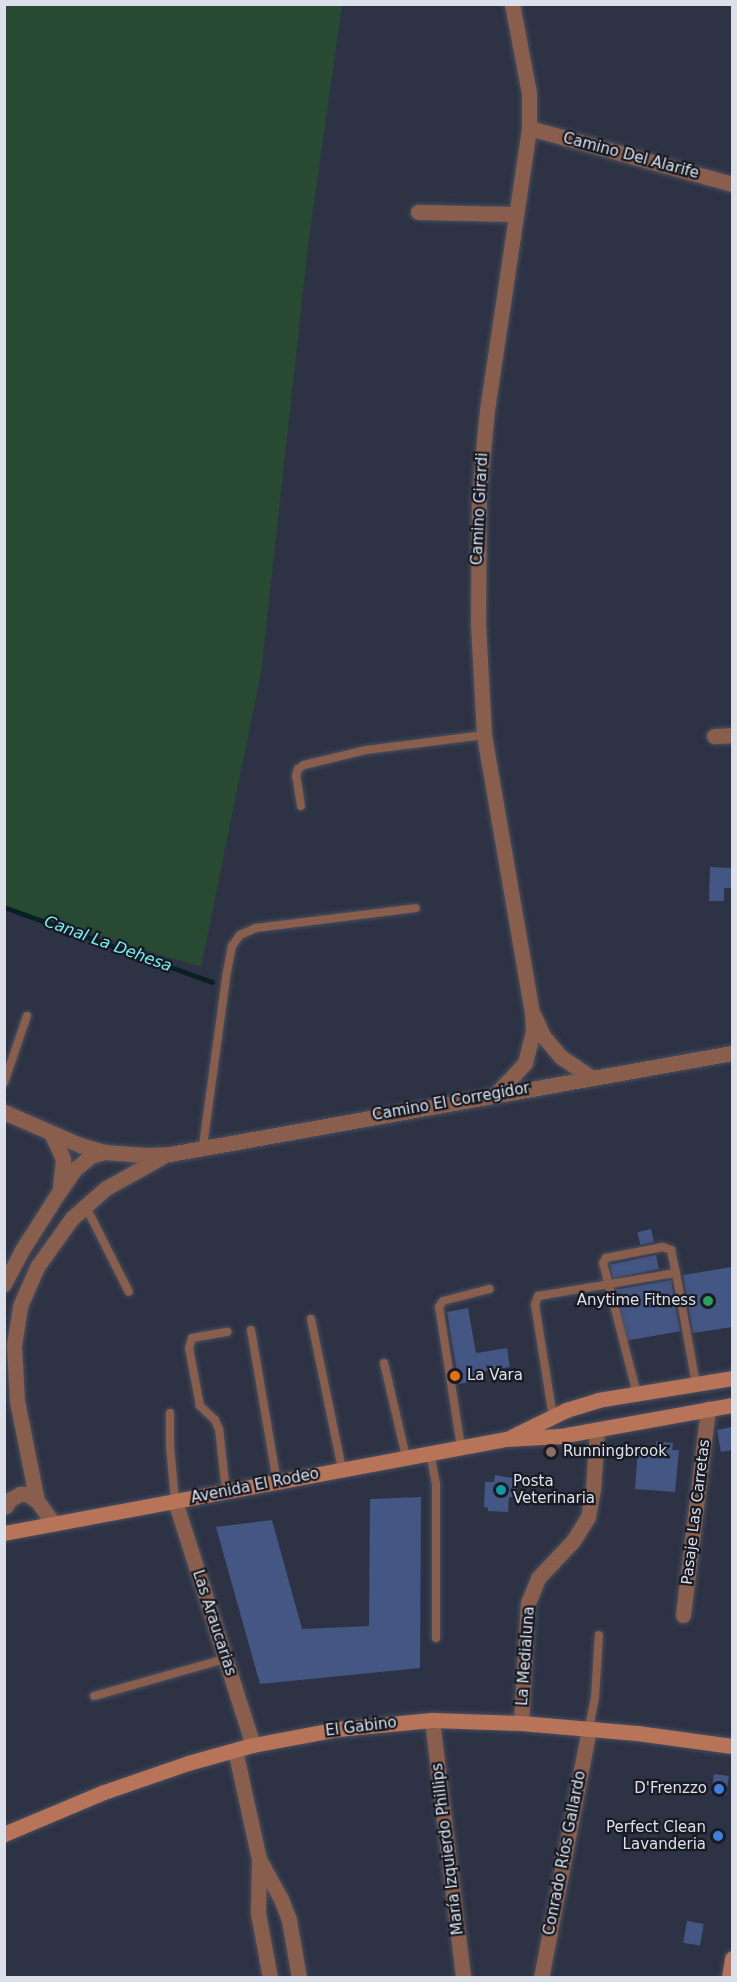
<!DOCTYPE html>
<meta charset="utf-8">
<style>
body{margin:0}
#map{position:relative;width:737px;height:1982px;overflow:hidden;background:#2d3344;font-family:"DejaVu Sans",sans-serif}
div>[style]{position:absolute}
.green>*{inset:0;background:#284a33}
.stream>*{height:4.5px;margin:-2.25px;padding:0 2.25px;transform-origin:2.25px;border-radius:2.25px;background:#072123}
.building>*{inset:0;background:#445684;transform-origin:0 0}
.roads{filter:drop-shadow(0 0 2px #494f5f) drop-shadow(0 0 2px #494f5f)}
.lane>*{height:8px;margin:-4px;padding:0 4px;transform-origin:4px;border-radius:4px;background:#895e4c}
.street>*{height:15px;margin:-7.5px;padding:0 7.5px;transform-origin:7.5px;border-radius:7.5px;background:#895e4c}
.secondary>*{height:15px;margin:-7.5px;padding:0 7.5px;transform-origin:7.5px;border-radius:7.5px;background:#b77458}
.dots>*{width:16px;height:16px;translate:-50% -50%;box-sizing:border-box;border:3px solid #181b23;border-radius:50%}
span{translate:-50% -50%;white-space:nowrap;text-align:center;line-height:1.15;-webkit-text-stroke:4.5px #181b23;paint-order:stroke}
.street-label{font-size:15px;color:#dbe0eb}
.poi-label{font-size:15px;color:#dbe0eb}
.right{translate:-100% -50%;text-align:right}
.left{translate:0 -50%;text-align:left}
.water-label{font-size:16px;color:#76eff5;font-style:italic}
.frame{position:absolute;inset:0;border:6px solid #dbe0eb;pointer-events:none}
</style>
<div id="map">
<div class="green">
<div style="clip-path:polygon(4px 5px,342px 5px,309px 238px,261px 673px,201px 967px,5px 907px)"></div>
</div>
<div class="stream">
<div style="left:4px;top:907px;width:221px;rotate:19.8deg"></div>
</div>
<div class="building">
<div style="clip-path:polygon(710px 867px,732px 868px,732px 888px,724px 888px,724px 901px,709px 901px)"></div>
<div style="left:651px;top:1229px;width:13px;height:14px;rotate:77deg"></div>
<div style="left:656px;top:1255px;width:14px;height:47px;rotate:78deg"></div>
<div style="clip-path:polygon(732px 1267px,732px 1327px,693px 1333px,683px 1275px)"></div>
<div style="left:671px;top:1280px;width:52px;height:56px;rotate:80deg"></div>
<div style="clip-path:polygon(468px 1308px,476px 1353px,507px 1348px,510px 1367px,481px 1372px,483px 1380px,459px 1384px,447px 1312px)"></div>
<div style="clip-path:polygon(732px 1427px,732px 1450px,721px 1452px,717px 1430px)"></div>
<div style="clip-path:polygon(656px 1441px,673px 1443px,672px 1450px,679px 1450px,675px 1492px,635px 1489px,638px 1447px,656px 1449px)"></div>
<div style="clip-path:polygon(495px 1475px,517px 1479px,516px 1497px,509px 1497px,508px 1512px,488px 1511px,488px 1508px,484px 1507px,485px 1482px,494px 1482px)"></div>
<div style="clip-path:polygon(421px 1497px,420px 1668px,260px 1684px,216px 1527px,272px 1520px,302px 1629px,369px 1626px,370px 1499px)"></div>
<div style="left:714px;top:1774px;width:15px;height:19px;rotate:8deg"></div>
<div style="left:687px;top:1921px;width:17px;height:22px;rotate:10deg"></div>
</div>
<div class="roads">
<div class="lane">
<div style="left:301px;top:806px;width:30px;rotate:-99deg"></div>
<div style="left:296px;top:776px;width:7px;rotate:-74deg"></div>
<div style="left:298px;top:769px;width:7px;rotate:-34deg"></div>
<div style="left:304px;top:765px;width:64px;rotate:-13.6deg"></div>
<div style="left:366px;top:750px;width:119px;rotate:-7.2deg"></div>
<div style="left:4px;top:1083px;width:71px;rotate:-71.1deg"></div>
<div style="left:203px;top:1146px;width:171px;rotate:-82.2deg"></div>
<div style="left:226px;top:977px;width:32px;rotate:-79deg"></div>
<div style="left:232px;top:946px;width:14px;rotate:-54deg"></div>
<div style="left:240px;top:935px;width:17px;rotate:-24deg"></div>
<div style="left:256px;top:928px;width:161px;rotate:-7.1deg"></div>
<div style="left:85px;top:1205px;width:97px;rotate:63.2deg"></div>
<div style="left:311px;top:1319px;width:153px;rotate:78.3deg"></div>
<div style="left:251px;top:1330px;width:154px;rotate:80.3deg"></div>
<div style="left:384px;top:1363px;width:97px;rotate:76.8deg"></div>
<div style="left:637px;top:1394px;width:135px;rotate:-104.5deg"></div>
<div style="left:603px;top:1263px;width:6px;rotate:-59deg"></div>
<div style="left:606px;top:1258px;width:58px;rotate:-10.9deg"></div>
<div style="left:663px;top:1247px;width:9px;rotate:21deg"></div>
<div style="left:671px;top:1250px;width:24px;rotate:78deg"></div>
<div style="left:170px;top:1413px;width:33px;rotate:90deg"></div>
<div style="left:170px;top:1446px;width:55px;rotate:84.8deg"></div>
<div style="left:553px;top:1417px;width:113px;rotate:-99.1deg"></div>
<div style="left:535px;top:1305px;width:9px;rotate:-72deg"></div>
<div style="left:538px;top:1296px;width:140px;rotate:-9.5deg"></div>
<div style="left:676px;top:1273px;width:113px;rotate:79.8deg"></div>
<div style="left:461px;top:1447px;width:142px;rotate:-98.9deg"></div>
<div style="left:439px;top:1307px;width:7px;rotate:-56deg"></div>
<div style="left:443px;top:1301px;width:48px;rotate:-14.6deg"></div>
<div style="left:430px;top:1453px;width:32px;rotate:79deg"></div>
<div style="left:436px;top:1484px;width:154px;rotate:90deg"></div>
<div style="left:226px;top:1491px;width:62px;rotate:-96.4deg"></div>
<div style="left:219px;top:1429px;width:10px;rotate:-114deg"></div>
<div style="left:215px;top:1420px;width:21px;rotate:-137deg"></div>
<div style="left:200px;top:1406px;width:59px;rotate:-100.7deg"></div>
<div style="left:189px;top:1348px;width:10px;rotate:-73deg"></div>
<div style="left:192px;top:1338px;width:36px;rotate:-10deg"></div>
<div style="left:94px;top:1696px;width:136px;rotate:-15.8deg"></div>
<div style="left:589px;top:1728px;width:31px;rotate:-79deg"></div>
<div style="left:595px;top:1698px;width:63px;rotate:-86.4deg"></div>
</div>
<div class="street">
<div style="left:529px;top:128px;width:211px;rotate:15.4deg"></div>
<div style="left:418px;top:212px;width:98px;rotate:1.2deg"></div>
<div style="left:714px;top:736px;width:18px;rotate:-3deg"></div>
<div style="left:534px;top:1016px;width:23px;rotate:65deg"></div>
<div style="left:544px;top:1037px;width:26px;rotate:50deg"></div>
<div style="left:561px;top:1057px;width:37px;rotate:34deg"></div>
<div style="left:495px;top:1095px;width:44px;rotate:-46.8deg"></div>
<div style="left:525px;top:1063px;width:32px;rotate:-76deg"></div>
<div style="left:533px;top:1032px;width:19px;rotate:-93deg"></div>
<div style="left:532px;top:1013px;width:282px;rotate:-99.8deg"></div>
<div style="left:484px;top:735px;width:111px;rotate:-93.1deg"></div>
<div style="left:478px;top:624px;width:130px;rotate:-89.6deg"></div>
<div style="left:479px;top:494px;width:84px;rotate:-84.6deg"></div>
<div style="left:487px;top:410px;width:285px;rotate:-81.5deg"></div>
<div style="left:529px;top:128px;width:35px;rotate:-90deg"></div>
<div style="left:529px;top:93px;width:91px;rotate:-100.8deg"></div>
<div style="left:4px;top:1112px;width:83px;rotate:23.5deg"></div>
<div style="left:80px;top:1145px;width:25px;rotate:16deg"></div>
<div style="left:51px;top:1133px;width:29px;rotate:65deg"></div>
<div style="left:63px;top:1159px;width:28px;rotate:96deg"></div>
<div style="left:4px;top:1284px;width:38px;rotate:-62deg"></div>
<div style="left:22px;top:1250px;width:69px;rotate:-57.5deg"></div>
<div style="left:59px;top:1192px;width:28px;rotate:-55deg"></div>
<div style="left:75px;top:1169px;width:21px;rotate:-39deg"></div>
<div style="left:91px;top:1156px;width:14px;rotate:-17deg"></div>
<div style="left:104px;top:1152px;width:41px;rotate:4.2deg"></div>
<div style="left:145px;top:1155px;width:25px;rotate:-2deg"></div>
<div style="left:170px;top:1154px;width:571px;rotate:-10.19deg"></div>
<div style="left:175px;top:1501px;width:256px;rotate:72.3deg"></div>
<div style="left:6px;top:1506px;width:7px;rotate:-63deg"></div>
<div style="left:9px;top:1500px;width:13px;rotate:-29deg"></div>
<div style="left:20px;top:1494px;width:7px"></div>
<div style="left:27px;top:1494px;width:12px;rotate:35deg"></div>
<div style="left:54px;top:1524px;width:29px;rotate:-126deg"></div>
<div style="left:37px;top:1501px;width:102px;rotate:-101.3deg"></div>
<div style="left:17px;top:1401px;width:56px;rotate:-93.1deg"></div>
<div style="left:14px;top:1345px;width:39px;rotate:-81deg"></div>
<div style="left:20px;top:1306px;width:43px;rotate:-66.4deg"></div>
<div style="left:37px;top:1267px;width:60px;rotate:-54.5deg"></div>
<div style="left:72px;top:1218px;width:45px;rotate:-41.4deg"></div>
<div style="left:106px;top:1188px;width:64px;rotate:-29deg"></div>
<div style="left:683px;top:1615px;width:208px;rotate:-83.1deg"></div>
<div style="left:432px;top:1720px;width:260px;rotate:83.1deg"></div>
<div style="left:521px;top:1723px;width:120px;rotate:-86.7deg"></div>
<div style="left:528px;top:1603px;width:27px;rotate:-68deg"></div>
<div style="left:538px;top:1578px;width:51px;rotate:-46.6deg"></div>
<div style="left:573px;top:1541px;width:28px;rotate:-58deg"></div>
<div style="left:588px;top:1517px;width:27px;rotate:-80deg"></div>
<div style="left:593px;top:1490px;width:60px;rotate:-86.2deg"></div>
<div style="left:235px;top:1750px;width:112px;rotate:77.6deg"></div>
<div style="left:259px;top:1859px;width:54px;rotate:91.1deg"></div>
<div style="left:258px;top:1913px;width:66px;rotate:79.5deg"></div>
<div style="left:259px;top:1859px;width:46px;rotate:61.2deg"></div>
<div style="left:281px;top:1899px;width:22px;rotate:69deg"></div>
<div style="left:289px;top:1920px;width:59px;rotate:80.2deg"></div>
<div style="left:541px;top:1978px;width:255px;rotate:-79.1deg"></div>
</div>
<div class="secondary">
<div style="left:511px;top:1437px;width:61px;rotate:-26.1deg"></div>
<div style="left:566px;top:1410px;width:34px;rotate:-17deg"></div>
<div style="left:598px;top:1400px;width:136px;rotate:-9.3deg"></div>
<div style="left:4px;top:1533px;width:511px;rotate:-10.61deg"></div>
<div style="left:506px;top:1439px;width:54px;rotate:-3.2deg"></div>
<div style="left:560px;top:1436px;width:175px;rotate:-10.2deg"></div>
<div style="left:4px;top:1834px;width:108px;rotate:-22.8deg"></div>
<div style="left:104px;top:1792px;width:89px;rotate:-19deg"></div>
<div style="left:188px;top:1763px;width:67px;rotate:-15.5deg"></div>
<div style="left:253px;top:1745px;width:86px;rotate:-10.7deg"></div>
<div style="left:338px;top:1729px;width:94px;rotate:-5.5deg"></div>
<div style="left:432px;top:1720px;width:89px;rotate:1.9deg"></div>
<div style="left:521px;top:1723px;width:116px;rotate:4.9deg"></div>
<div style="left:637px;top:1733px;width:96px;rotate:7.8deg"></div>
<div style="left:729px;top:1978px;width:20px;rotate:-81deg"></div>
</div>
</div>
<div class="dots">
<div style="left:708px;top:1301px;background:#2e9e5b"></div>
<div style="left:455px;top:1376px;background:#e8710a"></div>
<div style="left:551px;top:1452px;background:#8d6e63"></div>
<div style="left:501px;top:1490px;background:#0f9aa8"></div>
<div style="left:719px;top:1789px;background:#3f7fe0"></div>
<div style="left:718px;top:1836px;background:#3f7fe0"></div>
</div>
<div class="street-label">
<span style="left:631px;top:156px;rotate:15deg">Camino Del Alarife</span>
<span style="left:480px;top:509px;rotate:-87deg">Camino Girardi</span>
<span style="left:451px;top:1102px;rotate:-10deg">Camino El Corregidor</span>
<span style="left:255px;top:1486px;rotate:-11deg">Avenida El Rodeo</span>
<span style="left:696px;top:1512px;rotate:-83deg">Pasaje Las Carretas</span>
<span style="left:214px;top:1623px;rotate:72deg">Las Araucarias</span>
<span style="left:526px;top:1656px;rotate:-86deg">La Medialuna</span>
<span style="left:361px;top:1727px;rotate:-7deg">El Gabino</span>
<span style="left:448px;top:1849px;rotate:-97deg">María Izquierdo Phillips</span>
<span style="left:565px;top:1853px;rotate:-79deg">Conrado Ríos Gallardo</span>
</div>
<div class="poi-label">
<span class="right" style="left:696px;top:1301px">Anytime Fitness</span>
<span class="left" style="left:467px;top:1376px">La Vara</span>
<span class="left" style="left:563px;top:1452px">Runningbrook</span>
<span class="left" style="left:513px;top:1490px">Posta<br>Veterinaria</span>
<span class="right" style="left:707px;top:1789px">D'Frenzzo</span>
<span class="right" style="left:706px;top:1836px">Perfect Clean<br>Lavanderia</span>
</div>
<div class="water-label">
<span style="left:108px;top:944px;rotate:20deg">Canal La Dehesa</span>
</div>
<div class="frame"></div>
</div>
